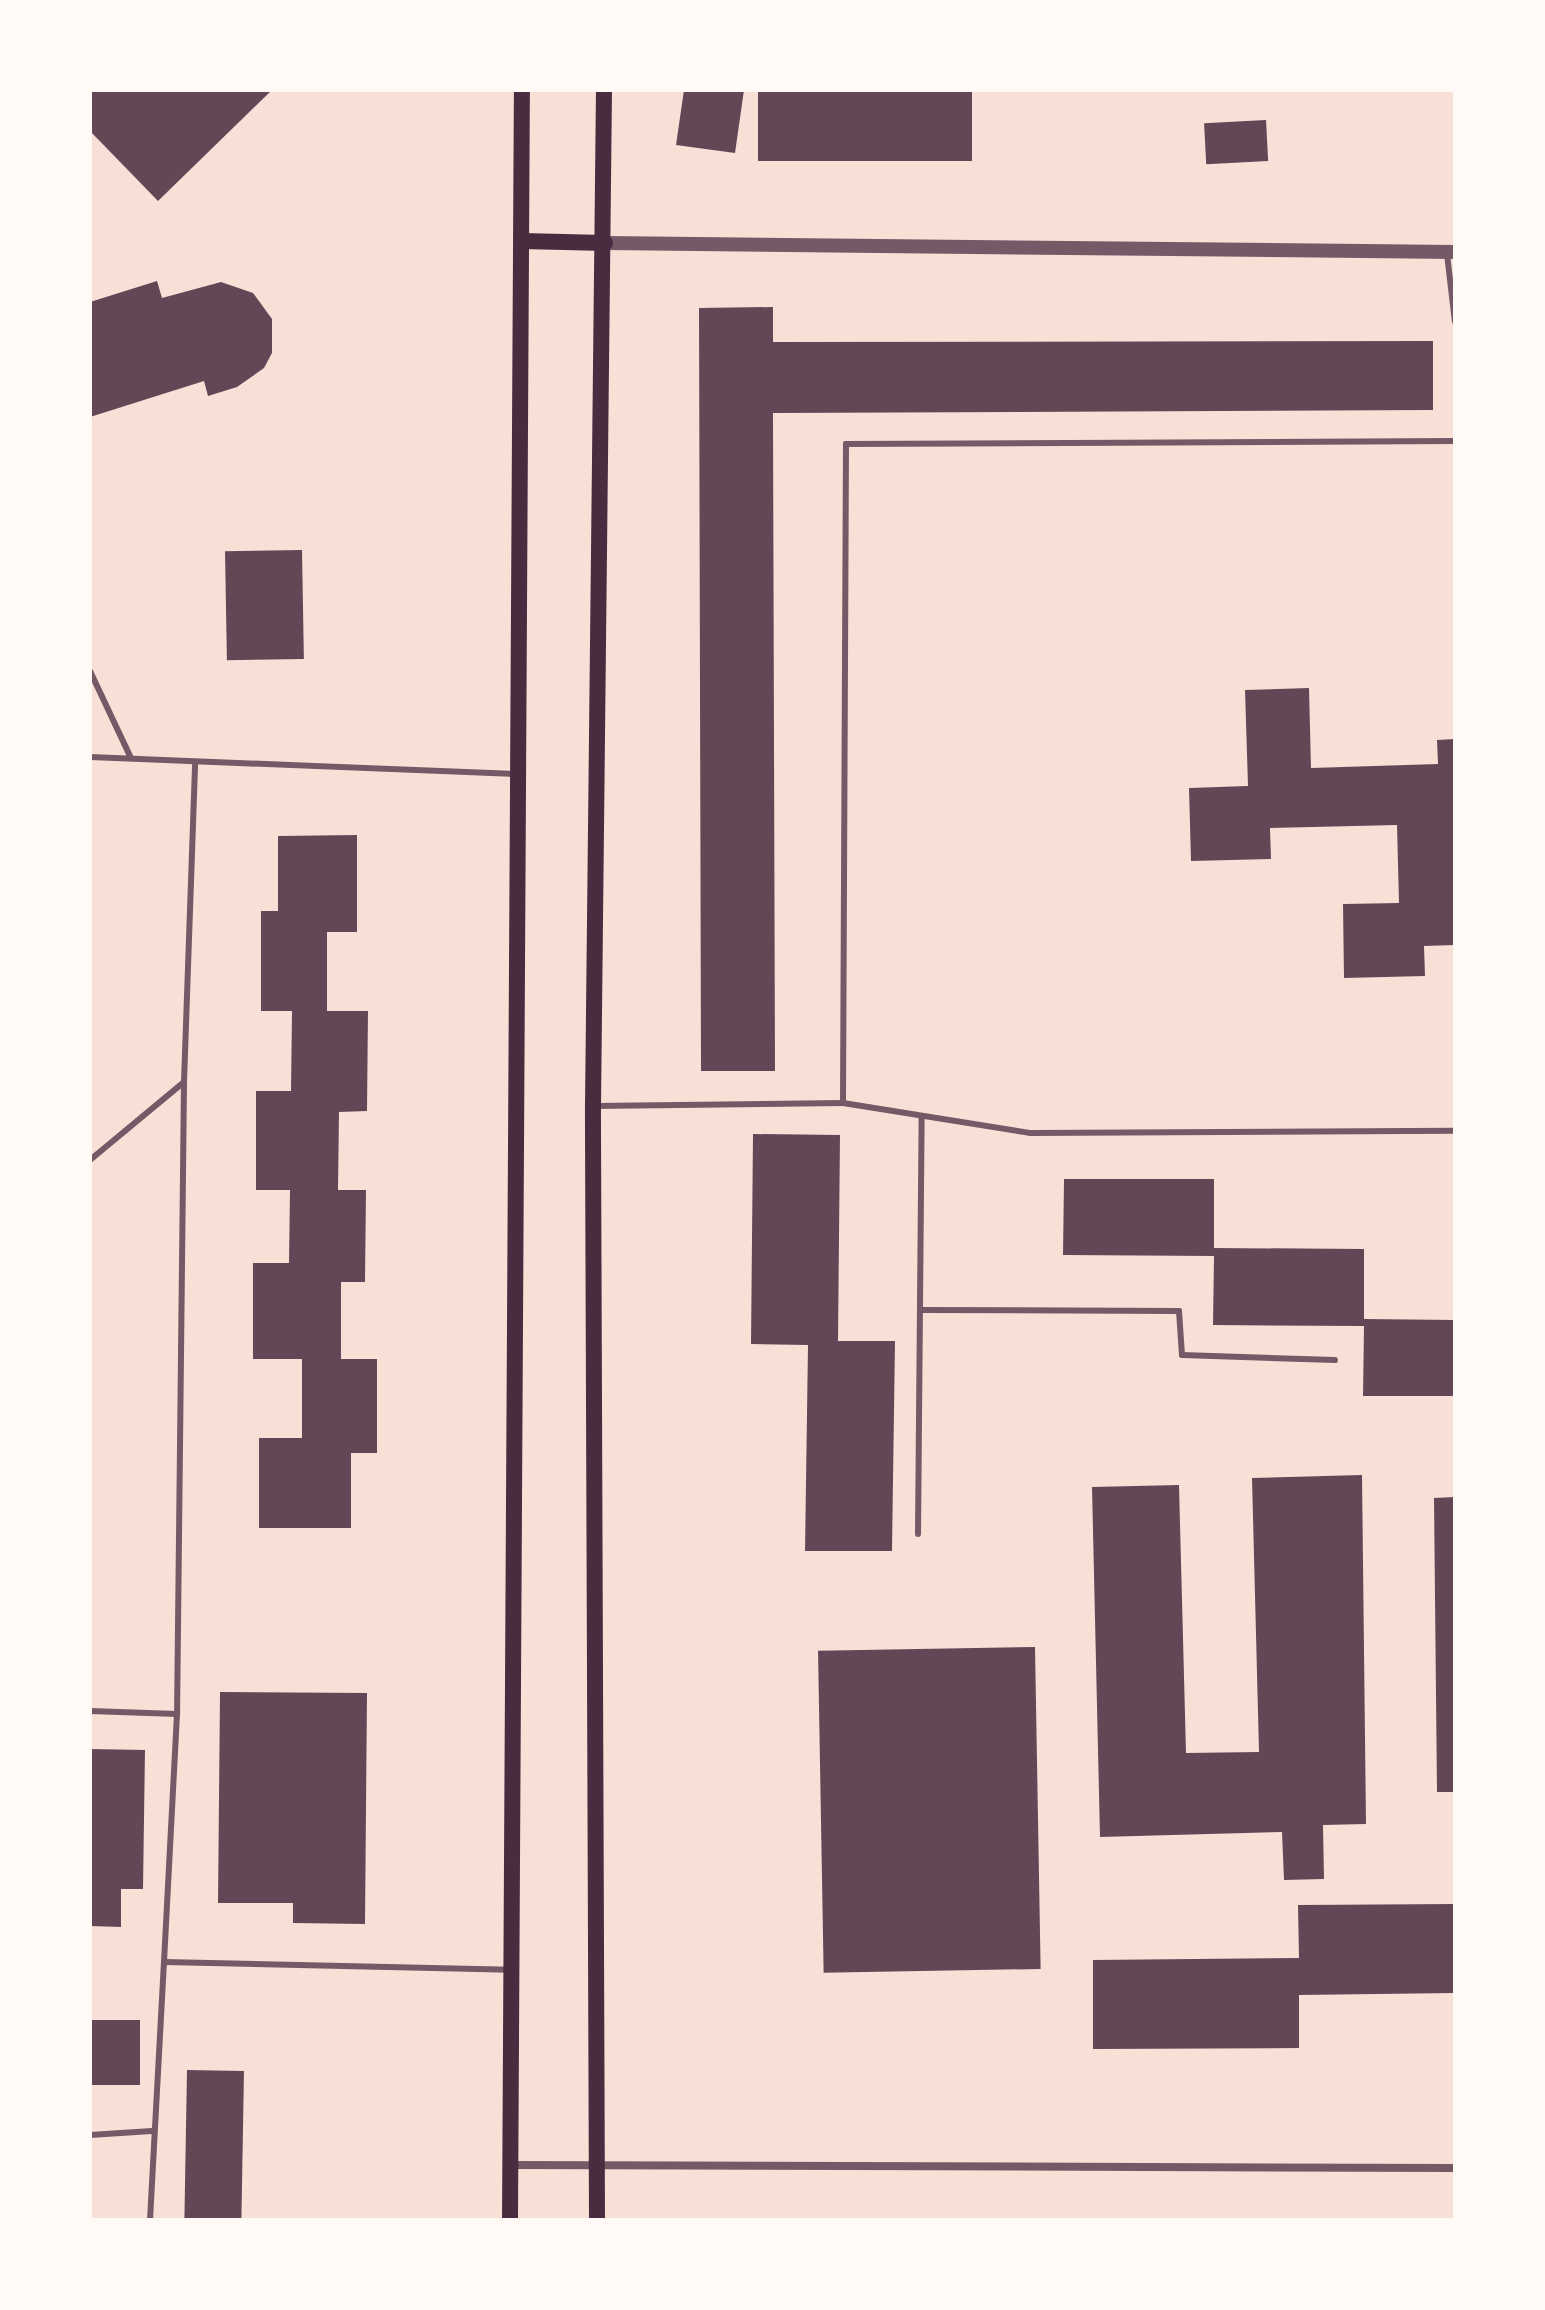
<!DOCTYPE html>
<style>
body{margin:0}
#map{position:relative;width:1545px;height:2310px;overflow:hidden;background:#f7e1d7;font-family:Lato,sans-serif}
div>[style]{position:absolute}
.building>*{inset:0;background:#644757;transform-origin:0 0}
.service>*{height:6px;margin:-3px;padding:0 3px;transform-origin:3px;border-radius:3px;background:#755966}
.minor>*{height:8px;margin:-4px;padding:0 4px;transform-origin:4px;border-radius:4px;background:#755966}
.tertiary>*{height:14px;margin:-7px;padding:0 7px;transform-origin:7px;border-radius:7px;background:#755966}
.secondary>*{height:16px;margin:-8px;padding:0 8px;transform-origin:8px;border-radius:8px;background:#4a2c40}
span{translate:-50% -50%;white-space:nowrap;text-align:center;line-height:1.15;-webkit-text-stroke:7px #fffaf5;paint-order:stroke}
.frame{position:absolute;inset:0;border:92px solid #fffaf5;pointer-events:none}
</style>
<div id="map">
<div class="building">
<div style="clip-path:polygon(90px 90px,272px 90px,158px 201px,90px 131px)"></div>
<div style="clip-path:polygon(684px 90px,744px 90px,735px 153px,676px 145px)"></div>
<div style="left:758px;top:90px;width:214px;height:71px"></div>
<div style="left:1266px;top:120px;width:41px;height:62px;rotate:87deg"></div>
<div style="clip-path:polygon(157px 281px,162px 298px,221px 282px,253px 293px,272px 319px,272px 353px,264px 368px,237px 387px,208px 396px,204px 381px,90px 417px,90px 302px)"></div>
<div style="clip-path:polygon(773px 307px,773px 342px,1433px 341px,1433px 410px,773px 413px,775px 1071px,701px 1071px,699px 308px)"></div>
<div style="left:302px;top:550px;width:109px;height:77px;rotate:89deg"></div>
<div style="clip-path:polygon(1309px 688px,1311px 768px,1438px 764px,1437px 740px,1455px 739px,1455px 945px,1424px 946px,1425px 976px,1344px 978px,1343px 904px,1399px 903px,1397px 825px,1270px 828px,1271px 859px,1191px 861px,1189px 788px,1248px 786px,1245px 690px)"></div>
<div style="clip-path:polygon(357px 835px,357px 932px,327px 932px,327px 1011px,368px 1011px,367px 1111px,339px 1112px,338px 1190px,366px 1190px,365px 1282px,341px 1282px,341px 1359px,377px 1359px,377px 1453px,351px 1453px,351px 1528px,259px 1528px,259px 1438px,302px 1438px,302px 1359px,253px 1359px,253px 1263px,289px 1263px,290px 1190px,256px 1190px,256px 1091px,291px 1091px,292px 1011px,261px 1011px,261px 911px,278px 911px,278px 836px)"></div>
<div style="clip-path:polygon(753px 1134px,840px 1135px,838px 1341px,895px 1341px,892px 1551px,805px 1551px,808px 1345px,751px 1344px)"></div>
<div style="clip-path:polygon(1064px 1179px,1214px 1179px,1214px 1248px,1364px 1249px,1364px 1319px,1455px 1320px,1455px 1396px,1363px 1396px,1364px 1326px,1213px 1325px,1214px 1256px,1063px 1255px)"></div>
<div style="clip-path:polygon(1362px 1475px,1366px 1824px,1323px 1825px,1324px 1879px,1284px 1880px,1282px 1832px,1100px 1837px,1092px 1487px,1179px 1485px,1186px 1753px,1259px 1752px,1252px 1478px)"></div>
<div style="clip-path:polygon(1455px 1497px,1455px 1792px,1437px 1792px,1434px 1498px)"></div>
<div style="left:1035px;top:1647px;width:322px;height:217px;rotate:89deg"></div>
<div style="clip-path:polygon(220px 1692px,367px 1693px,365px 1924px,293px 1923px,293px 1903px,218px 1903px)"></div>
<div style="clip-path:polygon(90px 1749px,145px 1750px,143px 1889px,121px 1889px,121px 1927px,90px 1926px)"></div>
<div style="clip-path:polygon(1455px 1904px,1455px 1993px,1299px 1995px,1299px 2048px,1093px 2049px,1093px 1960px,1299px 1958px,1298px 1905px)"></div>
<div style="left:90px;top:2020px;width:50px;height:65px"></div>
<div style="left:187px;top:2070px;width:57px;height:150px;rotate:1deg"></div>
</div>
<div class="service">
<div style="left:1447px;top:254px;width:68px;rotate:83.3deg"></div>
<div style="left:90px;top:671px;width:96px;rotate:64.8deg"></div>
<div style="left:90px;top:757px;width:427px;rotate:2.3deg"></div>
<div style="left:184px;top:1082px;width:319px;rotate:-88deg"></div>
<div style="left:843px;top:1103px;width:659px;rotate:-89.74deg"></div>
<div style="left:846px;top:444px;width:609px;rotate:-0.28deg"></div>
<div style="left:593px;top:1106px;width:250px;rotate:-0.7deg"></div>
<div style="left:843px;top:1103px;width:189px;rotate:9.1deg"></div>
<div style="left:1030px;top:1133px;width:425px;rotate:-0.3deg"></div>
<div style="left:90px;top:1160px;width:122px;rotate:-39.7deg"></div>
<div style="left:184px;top:1082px;width:632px;rotate:90.63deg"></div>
<div style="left:177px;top:1714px;width:248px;rotate:93deg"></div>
<div style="left:920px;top:1310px;width:259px;rotate:0.2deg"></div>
<div style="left:1179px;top:1311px;width:44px;rotate:86.1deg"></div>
<div style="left:1182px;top:1355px;width:153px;rotate:1.9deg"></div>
<div style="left:918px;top:1534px;width:418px;rotate:-89.5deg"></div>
<div style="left:90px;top:1711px;width:87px;rotate:2deg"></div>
<div style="left:90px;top:2135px;width:62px;rotate:-3.7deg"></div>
<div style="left:150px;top:2220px;width:258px;rotate:-86.9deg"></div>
<div style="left:164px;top:1962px;width:346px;rotate:1.3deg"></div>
</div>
<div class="minor">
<div style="left:510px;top:2165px;width:945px;rotate:0.18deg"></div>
</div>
<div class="tertiary">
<div style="left:605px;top:243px;width:850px;rotate:0.61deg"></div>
</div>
<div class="secondary">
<div style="left:522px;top:241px;width:83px;rotate:1.4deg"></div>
<div style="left:510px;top:2220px;width:2130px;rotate:-89.68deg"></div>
<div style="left:597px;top:2220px;width:1114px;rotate:-90.21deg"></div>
<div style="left:593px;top:1106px;width:1016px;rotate:-89.38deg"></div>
</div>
<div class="frame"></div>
</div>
